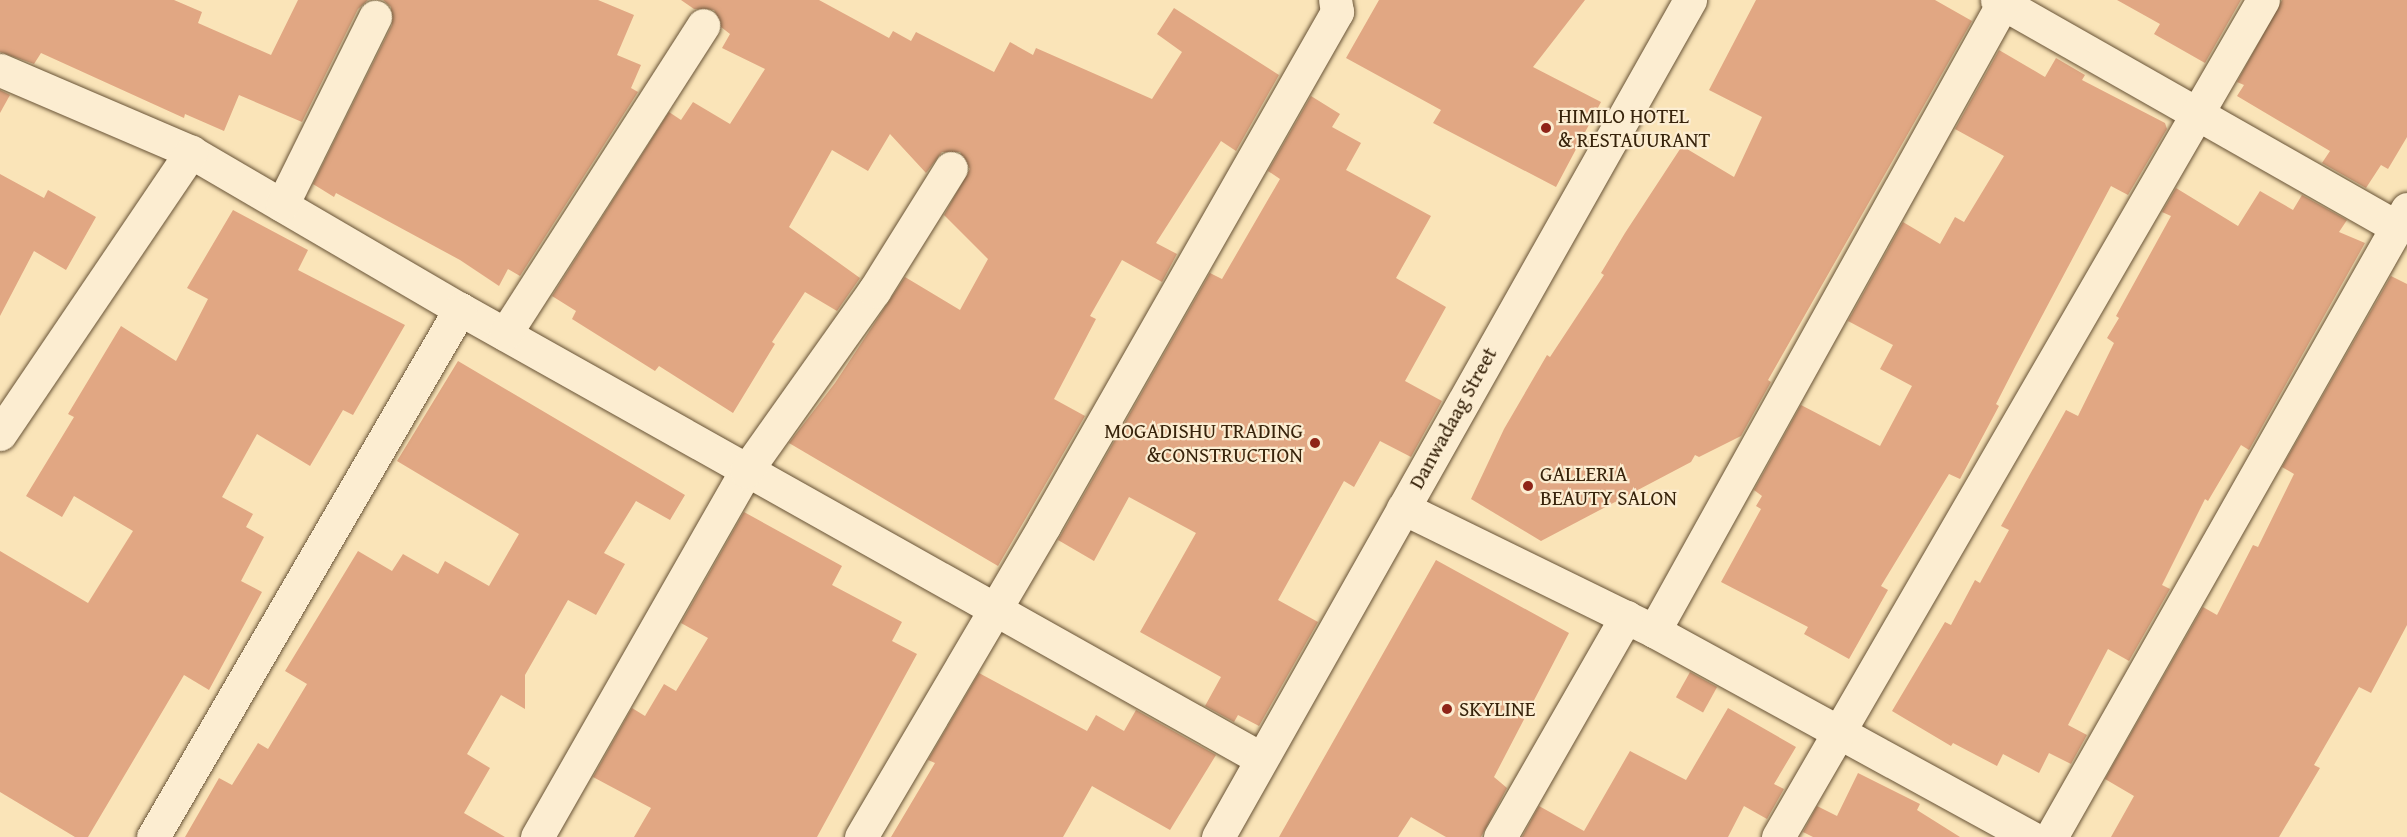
<!DOCTYPE html>
<style>
body{margin:0}
#map{position:relative;width:2407px;height:837px;overflow:hidden;background:#fae4b8;font-family:"Gentium Book Plus",serif}
div>[style]{position:absolute}
.building>*{inset:0;background:#e1a783;transform-origin:0 0}
.roads{filter:drop-shadow(0 0 2px #685336) drop-shadow(0 0 2px #685336)}
.street>*{height:33px;margin:-16.5px;padding:0 16.5px;transform-origin:16.5px;border-radius:16.5px;background:#fcedd1}
.secondary>*{height:33px;margin:-16.5px;padding:0 16.5px;transform-origin:16.5px;border-radius:16.5px;background:#fcedd1}
.dots>*{width:16px;height:16px;translate:-50% -50%;box-sizing:border-box;border:3px solid #fcedd1;border-radius:50%}
span{translate:-50% -50%;white-space:nowrap;text-align:center;line-height:1.15;-webkit-text-stroke:4.5px #fcedd1;paint-order:stroke}
.poi-label{font-size:21px;color:#37230b}
.left{translate:0 -50%;text-align:left}
.right{translate:-100% -50%;text-align:right}
.street-label{font-size:21px;color:#37230b}
</style>
<div id="map">
<div class="building">
<div style="clip-path:polygon(0 0,174px 0,202px 12px,198px 23px,271px 55px,298px 0,368px 0,358px 9px,302px 122px,239px 95px,224px 131px,185px 114px,184px 118px,41px 53px,34px 64px,0 52px)"></div>
<div style="clip-path:polygon(383px 0,598px 0,634px 15px,617px 55px,641px 65px,631px 88px,638px 92px,520px 276px,508px 269px,499px 286px,460px 260px,336px 193px,334px 197px,313px 184px,392px 25px,391px 7px)"></div>
<div style="clip-path:polygon(681px 0,819px 0,889px 38px,893px 31px,911px 41px,916px 32px,994px 72px,1010px 42px,1033px 55px,1036px 48px,1152px 99px,1182px 52px,1157px 34px,1174px 8px,1279px 75px,1236px 151px,1221px 141px,1156px 243px,1177px 254px,1162px 282px,1122px 260px,1090px 316px,1096px 319px,1054px 399px,1085px 416px,998px 566px,789px 443px,835px 383px,905px 277px,960px 310px,988px 259px,944px 215px,970px 169px,960px 152px,942px 152px,926px 173px,890px 134px,868px 171px,832px 150px,789px 227px,860px 278px,837px 311px,805px 292px,772px 342px,775px 344px,733px 413px,659px 366px,655px 371px,572px 319px,576px 311px,552px 296px,669px 112px,681px 120px,693px 102px,730px 124px,765px 69px,722px 48px,730px 34px,721px 27px,714px 10px,694px 9px)"></div>
<div style="clip-path:polygon(1379px 0,1585px 0,1533px 67px,1601px 102px,1556px 187px,1433px 123px,1441px 110px,1346px 58px)"></div>
<div style="clip-path:polygon(1756px 0,1935px 0,1972px 21px,1768px 380px,1771px 382px,1741px 436px,1699px 457px,1695px 455px,1691px 462px,1541px 541px,1471px 499px,1504px 429px,1547px 355px,1550px 357px,1604px 275px,1601px 273px,1625px 233px,1682px 146px,1734px 177px,1762px 117px,1709px 90px)"></div>
<div style="clip-path:polygon(2117px 0,2241px 0,2205px 63px,2154px 34px,2160px 24px)"></div>
<div style="clip-path:polygon(2282px 0,2407px 0,2407px 137px,2388px 169px,2381px 165px,2366px 188px,2322px 163px,2330px 151px,2237px 96px,2244px 85px,2237px 82px)"></div>
<div style="clip-path:polygon(1999px 50px,2045px 77px,2056px 58px,2085px 75px,2082px 80px,2165px 123px,2167px 129px,2128px 195px,2111px 186px,2016px 365px,1996px 404px,1999px 406px,1960px 479px,1949px 474px,1881px 586px,1888px 590px,1849px 659px,1804px 634px,1808px 627px,1721px 582px,1761px 509px,1756px 506px,1762px 496px,1754px 490px,1801px 405px,1880px 446px,1912px 386px,1880px 369px,1893px 345px,1848px 321px,1903px 222px,1940px 244px,1955px 217px,1964px 222px,2004px 156px,1955px 129px)"></div>
<div style="clip-path:polygon(0 90px,10px 95px,0 113px)"></div>
<div style="clip-path:polygon(1311px 96px,1340px 114px,1332px 127px,1361px 143px,1346px 170px,1431px 216px,1396px 278px,1446px 307px,1405px 381px,1442px 401px,1411px 457px,1380px 441px,1354px 487px,1344px 481px,1278px 600px,1318px 622px,1259px 726px,1238px 715px,1234px 722px,1205px 706px,1221px 677px,1140px 632px,1196px 533px,1129px 497px,1094px 561px,1058px 540px,1210px 273px,1222px 279px,1280px 179px,1268px 171px)"></div>
<div style="clip-path:polygon(0 174px,44px 198px,48px 190px,96px 217px,66px 270px,34px 251px,0 316px)"></div>
<div style="clip-path:polygon(2176px 188px,2238px 226px,2260px 191px,2293px 210px,2302px 195px,2347px 220px,2339px 232px,2365px 243px,2249px 450px,2241px 445px,2208px 501px,2205px 499px,2162px 585px,2170px 589px,2129px 661px,2108px 649px,2068px 725px,2087px 735px,2071px 764px,2049px 753px,2039px 773px,2003px 754px,1997px 766px,1953px 743px,1951px 746px,1892px 711px,1945px 622px,1951px 625px,1975px 580px,1980px 583px,2009px 530px,2001px 526px,2066px 410px,2078px 416px,2114px 343px,2107px 338px,2119px 318px,2116px 316px,2171px 216px,2162px 212px)"></div>
<div style="clip-path:polygon(233px 210px,308px 250px,298px 270px,405px 325px,353px 415px,343px 410px,310px 466px,257px 434px,222px 497px,253px 514px,246px 527px,264px 537px,241px 581px,262px 592px,209px 690px,184px 675px,88px 837px,75px 837px,0 792px,0 551px,88px 603px,133px 531px,74px 496px,62px 517px,26px 496px,74px 417px,68px 414px,121px 326px,176px 361px,208px 299px,187px 288px)"></div>
<div style="clip-path:polygon(2391px 276px,2407px 284px,2407px 625px,2371px 693px,2359px 687px,2314px 765px,2320px 768px,2279px 837px,2111px 837px,2134px 796px,2105px 779px,2203px 607px,2217px 615px,2253px 545px,2258px 547px,2294px 474px,2282px 467px)"></div>
<div style="clip-path:polygon(458px 361px,685px 495px,670px 520px,636px 501px,604px 553px,625px 564px,596px 615px,568px 600px,525px 675px,525px 709px,501px 695px,467px 754px,490px 768px,464px 813px,505px 837px,185px 837px,219px 778px,232px 785px,258px 743px,268px 749px,307px 684px,285px 671px,358px 551px,392px 571px,403px 554px,438px 574px,445px 561px,489px 586px,519px 534px,397px 461px)"></div>
<div style="clip-path:polygon(744px 512px,842px 566px,832px 585px,902px 622px,892px 641px,917px 654px,817px 837px,634px 837px,651px 808px,593px 777px,632px 708px,645px 716px,664px 684px,676px 691px,708px 638px,681px 623px)"></div>
<div style="clip-path:polygon(1436px 560px,1569px 633px,1494px 777px,1507px 788px,1481px 837px,1446px 837px,1411px 817px,1398px 837px,1279px 837px)"></div>
<div style="left:1690px;top:672px;width:31px;height:29px;rotate:29deg"></div>
<div style="clip-path:polygon(979px 673px,1087px 731px,1096px 715px,1124px 731px,1136px 710px,1216px 755px,1170px 830px,1092px 786px,1063px 837px,891px 837px,935px 763px,928px 760px)"></div>
<div style="clip-path:polygon(1728px 708px,1796px 747px,1774px 784px,1784px 789px,1767px 819px,1744px 806px,1728px 837px,1522px 837px,1539px 806px,1584px 831px,1630px 751px,1686px 780px)"></div>
<div style="clip-path:polygon(1858px 773px,1920px 804px,1917px 810px,1960px 837px,1813px 837px,1803px 832px,1817px 806px,1837px 816px)"></div>
</div>
<div class="roads">
<div class="street">
<div style="left:1997px;top:0;width:460px;rotate:29.6deg"></div>
<div style="left:0;top:70px;width:208px;rotate:23.2deg"></div>
<div style="left:191px;top:152px;width:311px;rotate:30.3deg"></div>
<div style="left:460px;top:309px;width:917px;rotate:29.3deg"></div>
<div style="left:282px;top:205px;width:210px;rotate:-63.7deg"></div>
<div style="left:505px;top:334px;width:367px;rotate:-57.3deg"></div>
<div style="left:0;top:434px;width:341px;rotate:-55.9deg"></div>
<div style="left:1403px;top:508px;width:280px;rotate:26.1deg"></div>
<div style="left:1654px;top:631px;width:430px;rotate:28.7deg"></div>
<div style="left:1654px;top:631px;width:718px;rotate:-60.94deg"></div>
<div style="left:153px;top:837px;width:611px;rotate:-59.82deg"></div>
<div style="left:537px;top:837px;width:421px;rotate:-60.3deg"></div>
<div style="left:746px;top:471px;width:221px;rotate:-54.6deg"></div>
<div style="left:874px;top:291px;width:145px;rotate:-58deg"></div>
<div style="left:861px;top:837px;width:361px;rotate:-59.5deg"></div>
<div style="left:1044px;top:526px;width:592px;rotate:-60.32deg"></div>
<div style="left:1337px;top:12px;width:12px;rotate:-99deg"></div>
<div style="left:1500px;top:837px;width:254px;rotate:-60.2deg"></div>
<div style="left:1778px;top:837px;width:967px;rotate:-59.91deg"></div>
<div style="left:2051px;top:837px;width:722px;rotate:-60.45deg"></div>
</div>
<div class="secondary">
<div style="left:1218px;top:837px;width:961px;rotate:-60.58deg"></div>
</div>
</div>
<div class="dots">
<div style="left:1546px;top:128px;background:#8f2418"></div>
<div style="left:1315px;top:443px;background:#8f2418"></div>
<div style="left:1528px;top:486px;background:#8f2418"></div>
<div style="left:1447px;top:709px;background:#8f2418"></div>
</div>
<div class="poi-label">
<span class="left" style="left:1558px;top:128px">HIMILO HOTEL<br>&amp; RESTAUURANT</span>
<span class="right" style="left:1303px;top:443px">MOGADISHU TRADING<br>&amp;CONSTRUCTION</span>
<span class="left" style="left:1540px;top:486px">GALLERIA<br>BEAUTY SALON</span>
<span class="left" style="left:1459px;top:709px">SKYLINE</span>
</div>
<div class="street-label">
<span style="left:1453px;top:418px;rotate:-61deg">Danwadaag Street</span>
</div>
</div>
